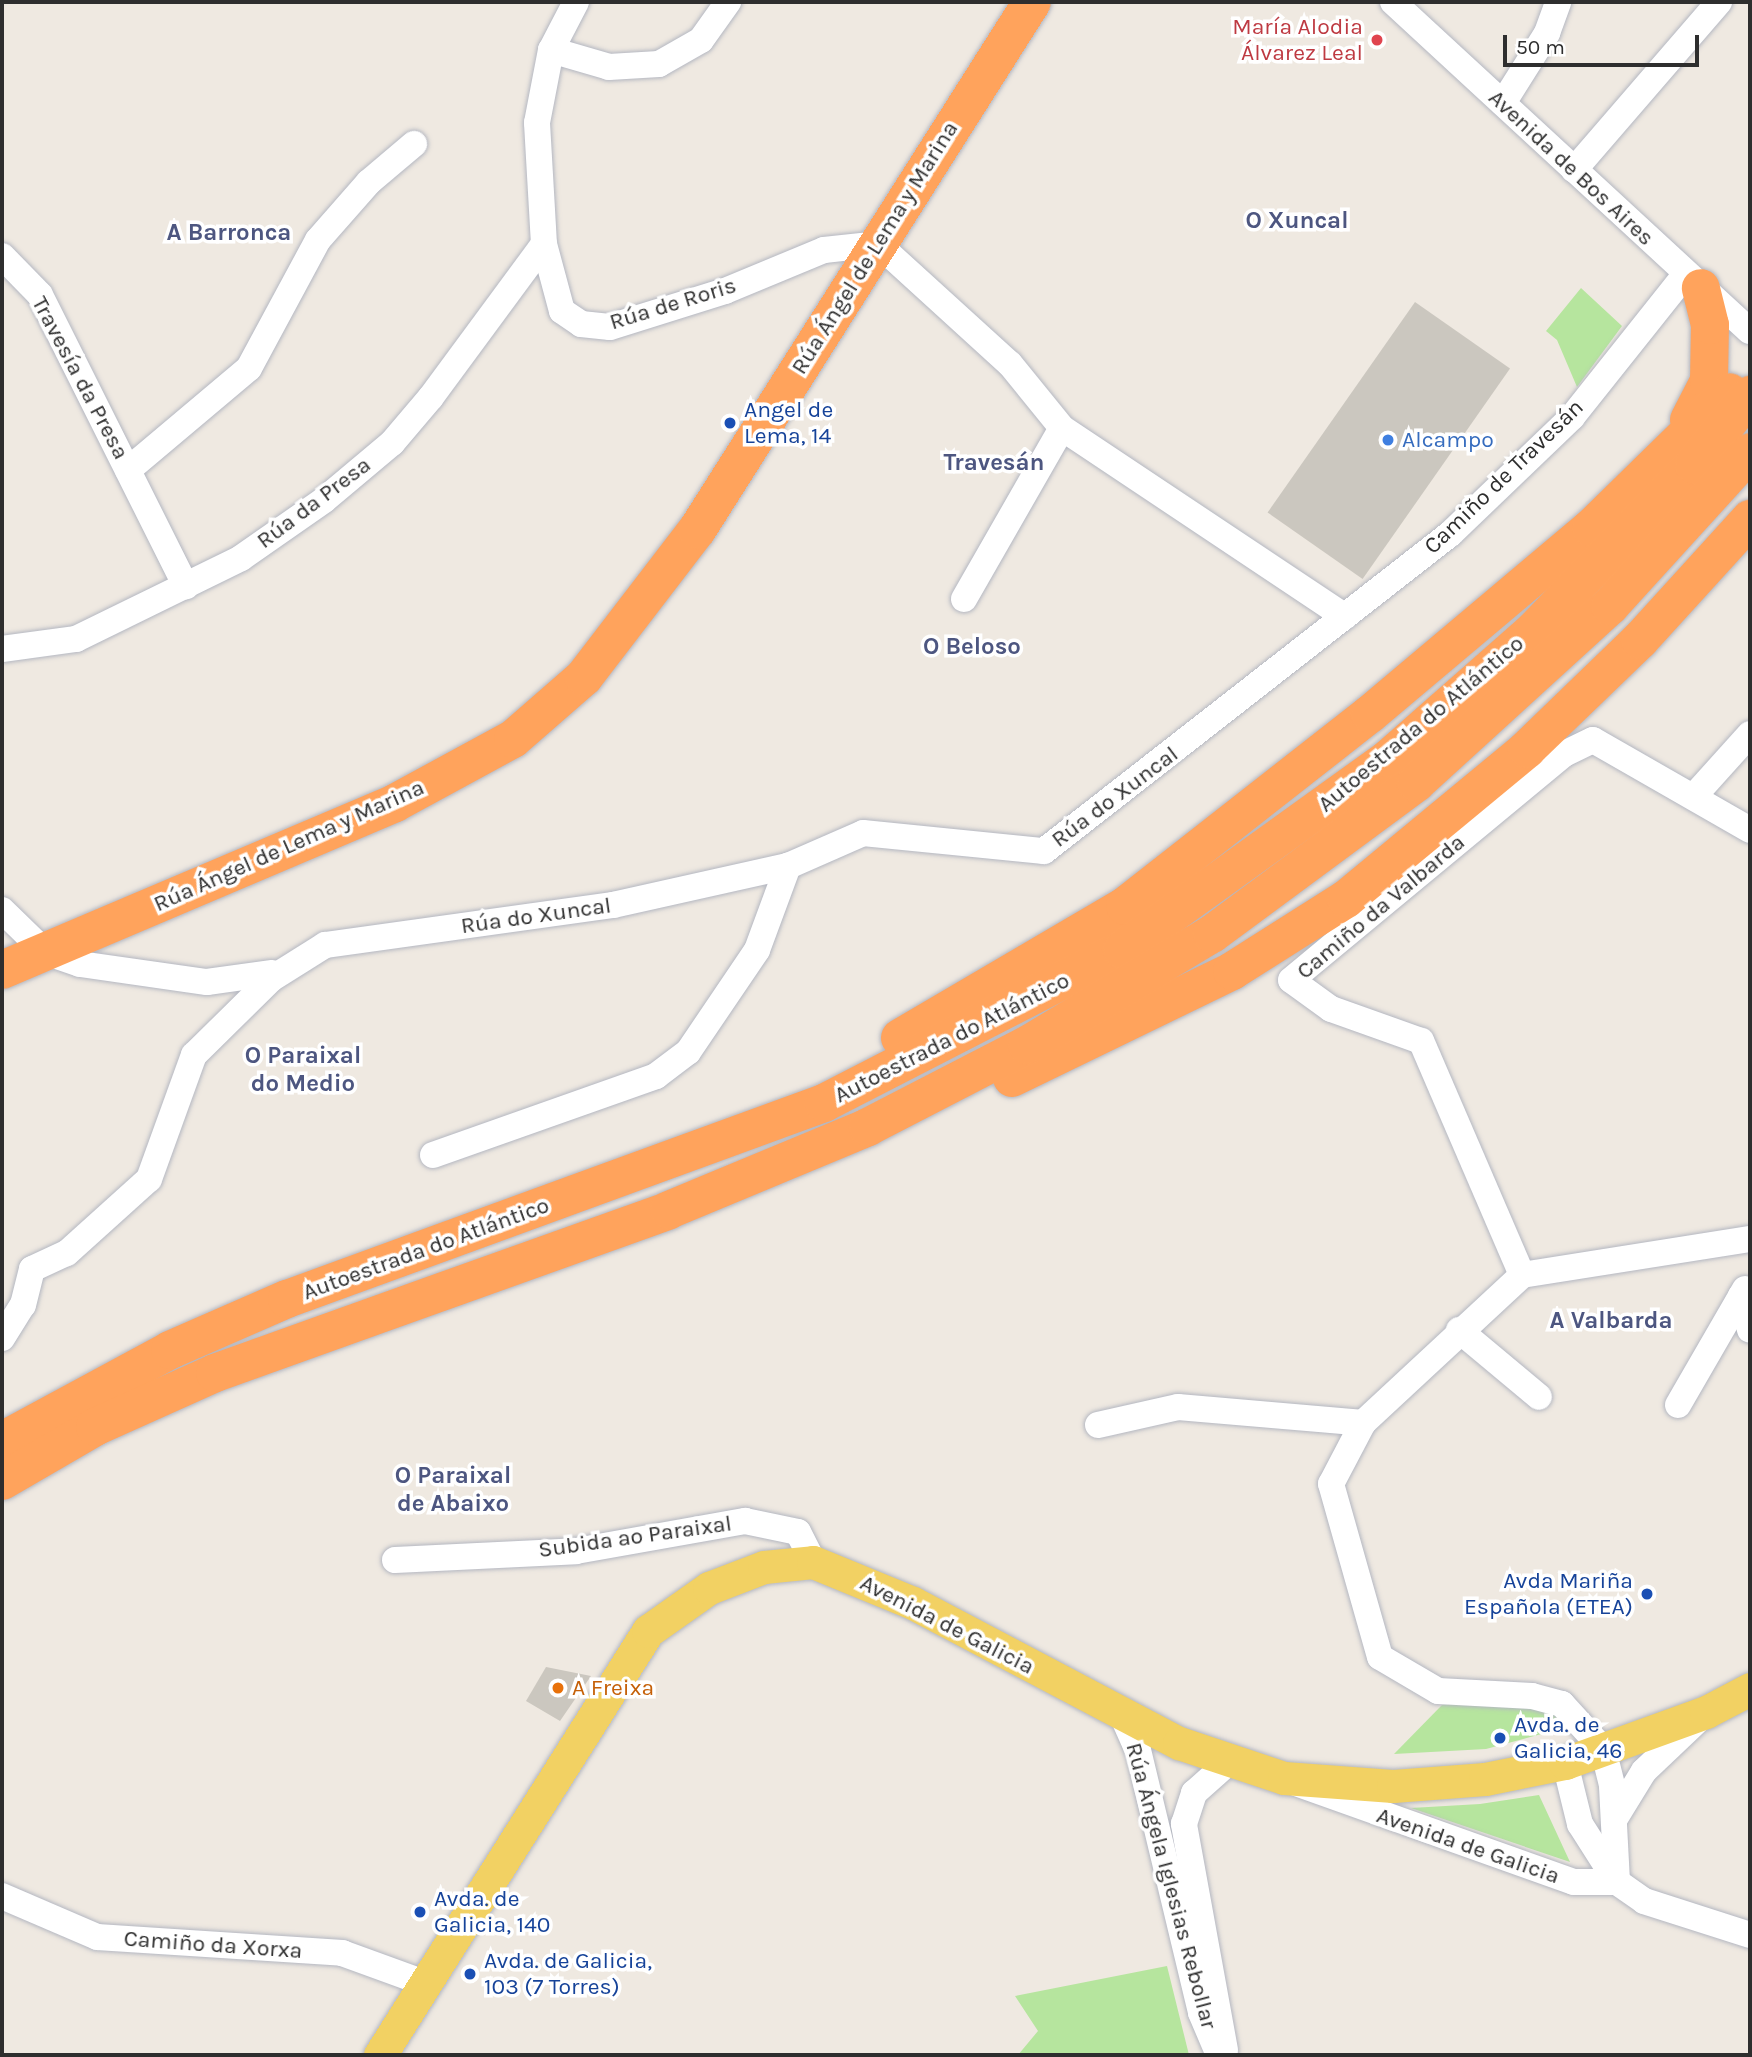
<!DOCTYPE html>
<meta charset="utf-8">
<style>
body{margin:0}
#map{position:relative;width:1752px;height:2057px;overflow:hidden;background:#efe9e1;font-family:Karla,sans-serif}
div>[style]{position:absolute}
.green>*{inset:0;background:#b6e59e}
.building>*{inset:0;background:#cbc7bf;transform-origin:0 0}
.roads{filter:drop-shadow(0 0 2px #b4b7c1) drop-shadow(0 0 2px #b4b7c1)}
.minor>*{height:26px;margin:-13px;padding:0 13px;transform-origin:13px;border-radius:13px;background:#fff}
.major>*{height:33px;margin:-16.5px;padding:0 16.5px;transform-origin:16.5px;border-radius:16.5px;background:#f2d163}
.highway>*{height:38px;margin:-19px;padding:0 19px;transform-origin:19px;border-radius:19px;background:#ffa35c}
.dots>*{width:19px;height:19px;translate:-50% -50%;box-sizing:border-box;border:4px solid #fff;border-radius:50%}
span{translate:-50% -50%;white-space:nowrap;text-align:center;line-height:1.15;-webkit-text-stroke:7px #fff;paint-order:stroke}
.health-label{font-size:23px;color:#be3a42}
.right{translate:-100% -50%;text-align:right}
.street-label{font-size:23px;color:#2e2e2e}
.transit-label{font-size:23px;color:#164399}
.left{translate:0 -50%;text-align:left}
.shop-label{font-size:23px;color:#366cbe}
.food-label{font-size:23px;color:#c56008}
.neighbourhood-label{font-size:24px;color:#4d5680;font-weight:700}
.frame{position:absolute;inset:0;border:4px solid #2e2e2e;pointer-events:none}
.scale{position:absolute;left:1503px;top:35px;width:196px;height:32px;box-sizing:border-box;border:4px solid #2e2e2e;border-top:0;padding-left:9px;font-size:21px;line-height:24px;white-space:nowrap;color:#2e2e2e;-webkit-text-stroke:5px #fff;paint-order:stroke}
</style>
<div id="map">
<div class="green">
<div style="clip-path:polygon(1581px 288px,1622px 326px,1577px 387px,1557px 340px,1546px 331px)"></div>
<div style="clip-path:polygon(1476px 1701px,1554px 1711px,1567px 1727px,1486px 1749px,1394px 1754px,1442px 1705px)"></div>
<div style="clip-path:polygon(1539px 1795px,1570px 1862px,1411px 1808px,1480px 1804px)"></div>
<div style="clip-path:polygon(1167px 1966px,1189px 2055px,1018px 2055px,1038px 2031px,1015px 1996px)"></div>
</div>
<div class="building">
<div style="left:1415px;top:302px;width:116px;height:257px;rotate:35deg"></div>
<div style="clip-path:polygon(546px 1667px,591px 1676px,560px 1721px,526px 1701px)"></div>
</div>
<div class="roads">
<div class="minor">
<div style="left:576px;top:2px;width:54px;rotate:117.5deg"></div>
<div style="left:551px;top:50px;width:74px;rotate:100.9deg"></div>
<div style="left:537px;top:123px;width:121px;rotate:86.7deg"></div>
<div style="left:544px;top:244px;width:69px;rotate:75deg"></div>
<div style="left:562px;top:311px;width:23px;rotate:34deg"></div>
<div style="left:581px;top:324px;width:29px;rotate:6deg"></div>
<div style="left:610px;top:327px;width:121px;rotate:-17.4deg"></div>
<div style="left:725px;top:291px;width:107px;rotate:-22.5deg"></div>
<div style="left:824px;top:250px;width:54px;rotate:-6.3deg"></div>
<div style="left:878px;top:244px;width:178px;rotate:42.3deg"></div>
<div style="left:1010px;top:364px;width:82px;rotate:50.9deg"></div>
<div style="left:1062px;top:428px;width:340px;rotate:33.7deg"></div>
<div style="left:1393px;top:2px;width:485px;rotate:42.7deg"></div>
<div style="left:551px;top:50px;width:60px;rotate:16.3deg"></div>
<div style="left:609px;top:67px;width:50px;rotate:-3.4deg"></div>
<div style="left:659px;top:64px;width:48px;rotate:-29.7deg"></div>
<div style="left:701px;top:40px;width:47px;rotate:-54.6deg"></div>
<div style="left:1503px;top:103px;width:83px;rotate:-57.8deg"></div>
<div style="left:1547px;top:33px;width:33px;rotate:-70deg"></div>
<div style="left:1574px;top:170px;width:222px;rotate:-49.2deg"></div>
<div style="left:2px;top:256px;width:54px;rotate:45.7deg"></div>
<div style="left:40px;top:295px;width:326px;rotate:63.4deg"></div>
<div style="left:128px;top:470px;width:158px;rotate:-40.1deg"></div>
<div style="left:249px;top:368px;width:145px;rotate:-61.7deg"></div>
<div style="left:318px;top:240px;width:77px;rotate:-48.7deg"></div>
<div style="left:369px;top:182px;width:59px;rotate:-40.2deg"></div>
<div style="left:964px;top:599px;width:197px;rotate:-60.2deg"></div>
<div style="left:2px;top:649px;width:75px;rotate:-7.7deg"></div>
<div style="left:76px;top:639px;width:184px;rotate:-26.1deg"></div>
<div style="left:241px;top:558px;width:101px;rotate:-34.9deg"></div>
<div style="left:324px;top:500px;width:89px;rotate:-40deg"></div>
<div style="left:392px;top:443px;width:60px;rotate:-49.7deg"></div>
<div style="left:431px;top:397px;width:190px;rotate:-53.6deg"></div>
<div style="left:1695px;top:795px;width:82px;rotate:-48deg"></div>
<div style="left:2px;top:910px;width:60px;rotate:44.3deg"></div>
<div style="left:45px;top:952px;width:37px;rotate:19deg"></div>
<div style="left:80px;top:964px;width:128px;rotate:8.1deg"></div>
<div style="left:207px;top:982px;width:66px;rotate:-7.9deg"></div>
<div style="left:433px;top:1155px;width:237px;rotate:-19.5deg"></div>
<div style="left:656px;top:1076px;width:40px;rotate:-37deg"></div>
<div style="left:688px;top:1052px;width:123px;rotate:-55.9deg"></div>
<div style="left:757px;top:950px;width:90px;rotate:-69.7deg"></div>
<div style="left:1522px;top:1275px;width:255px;rotate:-113.3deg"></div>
<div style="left:1421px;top:1041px;width:96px;rotate:-160.4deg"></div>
<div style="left:1331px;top:1009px;width:49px;rotate:-144.1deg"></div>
<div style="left:1291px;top:980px;width:354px;rotate:-39.6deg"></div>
<div style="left:1564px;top:754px;width:32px;rotate:-26deg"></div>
<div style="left:1593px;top:740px;width:181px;rotate:29.8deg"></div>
<div style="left:1745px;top:1289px;width:8px;rotate:120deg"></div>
<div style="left:1741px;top:1296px;width:35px;rotate:75deg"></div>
<div style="left:1459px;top:1330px;width:104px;rotate:39.9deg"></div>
<div style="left:2px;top:1338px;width:39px;rotate:-58deg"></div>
<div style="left:23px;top:1305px;width:37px;rotate:-76deg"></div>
<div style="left:32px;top:1269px;width:38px;rotate:-25deg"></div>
<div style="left:67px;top:1253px;width:110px;rotate:-42.1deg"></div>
<div style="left:149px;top:1179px;width:132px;rotate:-70.1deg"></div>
<div style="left:194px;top:1055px;width:108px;rotate:-44.6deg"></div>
<div style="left:271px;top:979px;width:64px;rotate:-32.2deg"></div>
<div style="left:325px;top:945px;width:291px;rotate:-7.9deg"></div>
<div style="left:613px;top:905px;width:179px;rotate:-12.6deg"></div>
<div style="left:788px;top:866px;width:82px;rotate:-23.7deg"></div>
<div style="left:863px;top:833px;width:182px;rotate:5.7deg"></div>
<div style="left:1044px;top:851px;width:515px;rotate:-37.98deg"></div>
<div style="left:1450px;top:534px;width:169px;rotate:-43.8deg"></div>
<div style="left:1572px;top:417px;width:181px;rotate:-51.5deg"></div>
<div style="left:1678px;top:1405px;width:126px;rotate:-60deg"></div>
<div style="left:1098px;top:1425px;width:82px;rotate:-12.7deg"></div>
<div style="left:1178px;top:1407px;width:186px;rotate:4.9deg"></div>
<div style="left:395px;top:1560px;width:181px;rotate:-2.8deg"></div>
<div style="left:576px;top:1551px;width:172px;rotate:-10.1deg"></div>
<div style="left:745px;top:1521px;width:54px;rotate:11.7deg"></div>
<div style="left:798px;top:1532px;width:34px;rotate:63deg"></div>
<div style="left:1123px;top:1717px;width:36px;rotate:66deg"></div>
<div style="left:1138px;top:1750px;width:270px;rotate:76.5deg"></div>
<div style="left:1201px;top:2013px;width:46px;rotate:66.8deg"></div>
<div style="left:1565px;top:1763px;width:63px;rotate:76.2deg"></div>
<div style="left:1580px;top:1824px;width:69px;rotate:57.5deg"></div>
<div style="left:1617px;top:1882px;width:33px;rotate:35deg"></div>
<div style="left:1644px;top:1901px;width:111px;rotate:17.8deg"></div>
<div style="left:1293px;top:1782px;width:298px;rotate:19.6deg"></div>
<div style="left:1574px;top:1882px;width:43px"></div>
<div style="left:1614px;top:1820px;width:57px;rotate:-58.5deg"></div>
<div style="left:1644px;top:1771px;width:77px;rotate:-43.4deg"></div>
<div style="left:1617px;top:1882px;width:97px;rotate:-93deg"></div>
<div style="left:1612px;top:1785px;width:37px;rotate:-104deg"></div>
<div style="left:1603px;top:1749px;width:61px;rotate:-132.3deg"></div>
<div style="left:1562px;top:1704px;width:31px;rotate:-165deg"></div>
<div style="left:1532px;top:1696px;width:94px;rotate:-177deg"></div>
<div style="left:1438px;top:1691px;width:67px;rotate:-149.6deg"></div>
<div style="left:1380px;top:1657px;width:180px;rotate:-105.8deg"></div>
<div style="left:1331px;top:1484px;width:69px;rotate:-62.3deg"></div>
<div style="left:1363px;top:1423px;width:217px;rotate:-42.9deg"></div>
<div style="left:1522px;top:1275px;width:231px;rotate:-9deg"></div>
<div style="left:2px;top:1896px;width:103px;rotate:23.3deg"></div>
<div style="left:97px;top:1937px;width:246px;rotate:3.7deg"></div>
<div style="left:342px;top:1953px;width:90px;rotate:20deg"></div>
<div style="left:1225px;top:2050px;width:230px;rotate:-100.3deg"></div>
<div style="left:1184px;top:1824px;width:33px;rotate:-72deg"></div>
<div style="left:1194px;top:1793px;width:50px;rotate:-41.7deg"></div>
</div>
<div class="major">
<div style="left:380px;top:2055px;width:502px;rotate:-57.7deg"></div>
<div style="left:648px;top:1631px;width:75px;rotate:-35.2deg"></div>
<div style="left:709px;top:1588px;width:59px;rotate:-20.9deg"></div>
<div style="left:764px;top:1567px;width:49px;rotate:-5.8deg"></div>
<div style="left:813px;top:1562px;width:108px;rotate:22.3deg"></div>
<div style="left:913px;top:1603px;width:301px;rotate:27.8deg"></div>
<div style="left:1179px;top:1743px;width:111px;rotate:18.4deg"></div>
<div style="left:1284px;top:1778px;width:109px;rotate:4.2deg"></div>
<div style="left:1393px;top:1786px;width:92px;rotate:-4.4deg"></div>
<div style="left:1485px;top:1779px;width:82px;rotate:-11.3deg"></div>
<div style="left:1565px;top:1763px;width:150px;rotate:-19.9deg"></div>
<div style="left:1706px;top:1712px;width:50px;rotate:-27.6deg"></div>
</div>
<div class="highway">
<div style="left:1689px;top:420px;width:44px;rotate:-62.9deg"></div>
<div style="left:1709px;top:381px;width:56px;rotate:-89deg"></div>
<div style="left:1710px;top:325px;width:38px;rotate:-104deg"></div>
<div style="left:2px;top:970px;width:427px;rotate:-23deg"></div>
<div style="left:395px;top:803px;width:134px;rotate:-28.5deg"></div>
<div style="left:513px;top:739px;width:94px;rotate:-41.1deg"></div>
<div style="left:584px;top:677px;width:185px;rotate:-52.5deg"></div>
<div style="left:697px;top:530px;width:625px;rotate:-57.61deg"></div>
<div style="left:900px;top:1038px;width:261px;rotate:-30.4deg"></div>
<div style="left:1125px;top:906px;width:311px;rotate:-38.1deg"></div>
<div style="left:1370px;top:714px;width:289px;rotate:-40.1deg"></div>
<div style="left:1591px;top:528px;width:194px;rotate:-44.4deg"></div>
<div style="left:1012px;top:1078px;width:245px;rotate:-25.9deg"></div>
<div style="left:1232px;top:971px;width:135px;rotate:-32.3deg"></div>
<div style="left:1346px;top:899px;width:235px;rotate:-39.6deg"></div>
<div style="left:1527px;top:749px;width:157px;rotate:-44deg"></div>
<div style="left:1640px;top:640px;width:164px;rotate:-47.7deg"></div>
<div style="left:2px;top:1441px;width:191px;rotate:-28.4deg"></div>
<div style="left:170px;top:1350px;width:128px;rotate:-23.6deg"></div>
<div style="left:287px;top:1299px;width:572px;rotate:-20.05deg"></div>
<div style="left:824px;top:1103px;width:335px;rotate:-27.2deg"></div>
<div style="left:1122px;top:950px;width:329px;rotate:-35.7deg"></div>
<div style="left:1389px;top:758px;width:192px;rotate:-41.4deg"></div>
<div style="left:1533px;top:631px;width:231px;rotate:-45.9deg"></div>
<div style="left:1694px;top:465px;width:90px;rotate:-51.3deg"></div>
<div style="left:2px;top:1481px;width:108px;rotate:-30.1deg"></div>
<div style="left:95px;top:1427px;width:132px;rotate:-24.2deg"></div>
<div style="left:215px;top:1373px;width:482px;rotate:-19.7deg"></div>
<div style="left:669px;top:1210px;width:216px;rotate:-22.6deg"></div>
<div style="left:868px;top:1127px;width:179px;rotate:-27.3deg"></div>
<div style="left:1027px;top:1045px;width:216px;rotate:-31deg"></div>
<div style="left:1212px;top:934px;width:254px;rotate:-36.5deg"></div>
<div style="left:1416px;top:783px;width:263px;rotate:-42.4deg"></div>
<div style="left:1610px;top:606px;width:208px;rotate:-47.7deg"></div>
</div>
</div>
<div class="dots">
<div style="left:1377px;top:40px;background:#e0444e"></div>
<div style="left:730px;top:423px;background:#1a4fb4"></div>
<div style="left:1388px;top:440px;background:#3f7fe0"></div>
<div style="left:1647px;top:1594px;background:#1a4fb4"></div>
<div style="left:558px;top:1688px;background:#e8710a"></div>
<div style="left:1500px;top:1738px;background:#1a4fb4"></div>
<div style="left:420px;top:1912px;background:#1a4fb4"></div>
<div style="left:470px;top:1974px;background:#1a4fb4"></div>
</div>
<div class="health-label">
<span class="right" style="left:1363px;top:40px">María Alodia<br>Álvarez Leal</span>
</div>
<div class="street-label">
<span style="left:1571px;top:168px;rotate:43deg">Avenida de Bos Aires</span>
<span style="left:875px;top:248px;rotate:-58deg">Rúa Ángel de Lema y Marina</span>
<span style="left:673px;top:304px;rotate:-17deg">Rúa de Roris</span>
<span style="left:80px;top:378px;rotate:62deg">Travesía da Presa</span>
<span style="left:1504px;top:477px;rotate:-44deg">Camiño de Travesán</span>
<span style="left:314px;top:503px;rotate:-37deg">Rúa da Presa</span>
<span style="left:1421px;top:724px;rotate:-40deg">Autoestrada do Atlántico</span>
<span style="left:1115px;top:797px;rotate:-37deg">Rúa do Xuncal</span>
<span style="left:289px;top:846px;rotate:-24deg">Rúa Ángel de Lema y Marina</span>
<span style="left:1381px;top:907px;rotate:-40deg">Camiño da Valbarda</span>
<span style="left:536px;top:916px;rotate:-8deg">Rúa do Xuncal</span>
<span style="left:952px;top:1038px;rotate:-27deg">Autoestrada do Atlántico</span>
<span style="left:426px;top:1249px;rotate:-20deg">Autoestrada do Atlántico</span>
<span style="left:635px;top:1537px;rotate:-8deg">Subida ao Paraixal</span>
<span style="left:947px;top:1625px;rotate:27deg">Avenida de Galicia</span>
<span style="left:1468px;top:1846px;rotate:19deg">Avenida de Galicia</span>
<span style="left:1171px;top:1886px;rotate:75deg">Rúa Ángela Iglesias Rebollar</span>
<span style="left:213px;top:1945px;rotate:4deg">Camiño da Xorxa</span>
</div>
<div class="transit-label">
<span class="left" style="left:744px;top:423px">Angel de<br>Lema, 14</span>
<span class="right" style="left:1633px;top:1594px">Avda Mariña<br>Española (ETEA)</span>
<span class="left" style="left:1514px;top:1738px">Avda. de<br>Galicia, 46</span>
<span class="left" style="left:434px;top:1912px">Avda. de<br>Galicia, 140</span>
<span class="left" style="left:484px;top:1974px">Avda. de Galicia,<br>103 (7 Torres)</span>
</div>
<div class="shop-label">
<span class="left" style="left:1402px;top:440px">Alcampo</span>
</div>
<div class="food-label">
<span class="left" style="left:572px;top:1688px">A Freixa</span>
</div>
<div class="neighbourhood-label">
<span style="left:1297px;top:221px">O Xuncal</span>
<span style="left:229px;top:233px">A Barronca</span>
<span style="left:994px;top:463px">Travesán</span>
<span style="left:972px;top:647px">O Beloso</span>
<span style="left:303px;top:1070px">O Paraixal<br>do Medio</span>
<span style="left:1611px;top:1321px">A Valbarda</span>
<span style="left:453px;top:1490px">O Paraixal<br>de Abaixo</span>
</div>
<div class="frame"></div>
<div class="scale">50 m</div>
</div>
